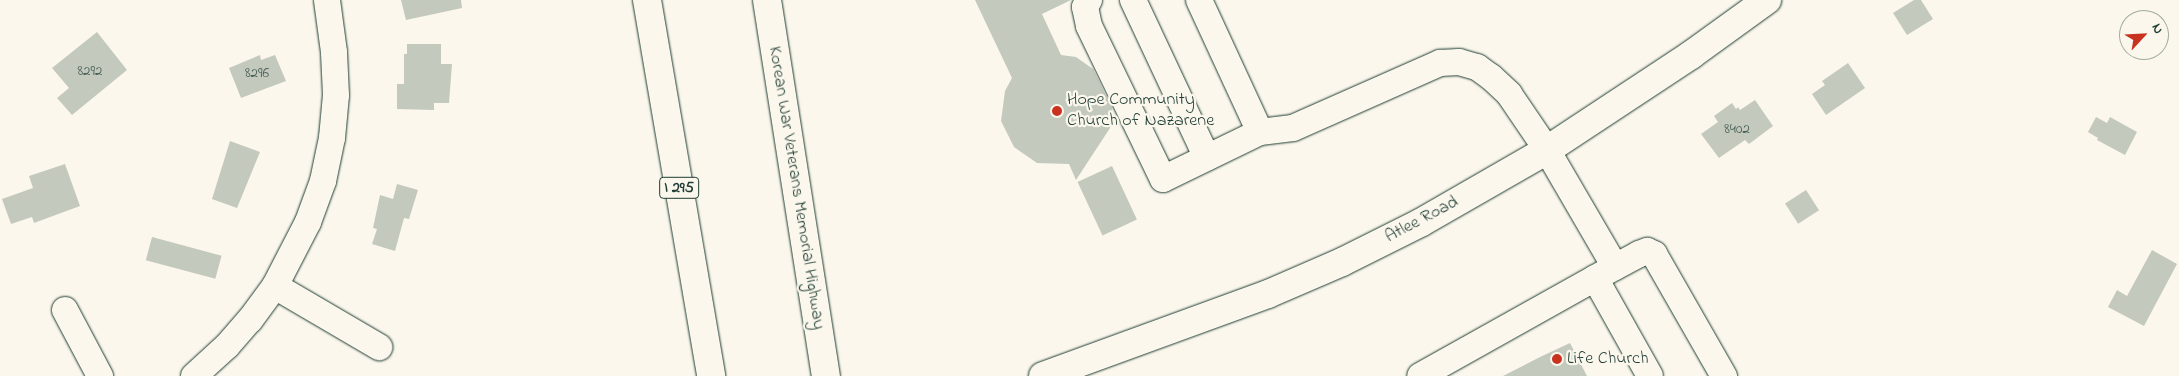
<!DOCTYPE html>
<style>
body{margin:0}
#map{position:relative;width:2179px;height:376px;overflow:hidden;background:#fbf7ec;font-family:"Indie Flower",sans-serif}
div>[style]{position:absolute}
.building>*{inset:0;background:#c4c9be;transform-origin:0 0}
.roads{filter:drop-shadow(0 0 1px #1f3d34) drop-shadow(0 0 1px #1f3d34)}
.minor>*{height:26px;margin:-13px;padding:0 13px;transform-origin:13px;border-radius:13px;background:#fbf7ec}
.major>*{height:28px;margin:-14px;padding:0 14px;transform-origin:14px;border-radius:14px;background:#fbf7ec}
.highway>*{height:28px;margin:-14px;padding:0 14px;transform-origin:14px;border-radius:14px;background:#fbf7ec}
.dots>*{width:14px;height:14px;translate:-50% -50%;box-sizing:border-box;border:2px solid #fbf7ec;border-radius:50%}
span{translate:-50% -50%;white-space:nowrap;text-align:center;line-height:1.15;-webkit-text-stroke:4.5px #fbf7ec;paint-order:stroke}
.number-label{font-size:15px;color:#486056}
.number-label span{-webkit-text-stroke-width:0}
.shield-label span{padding:1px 4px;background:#fbf7ec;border:1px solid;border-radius:4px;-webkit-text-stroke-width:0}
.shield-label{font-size:16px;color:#1f3d34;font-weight:700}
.poi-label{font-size:18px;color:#1f3d34}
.left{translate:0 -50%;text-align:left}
.street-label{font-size:18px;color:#1f3d34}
.north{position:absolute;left:2119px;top:10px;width:50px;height:50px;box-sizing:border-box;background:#fbf7ec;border:1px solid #a3ada2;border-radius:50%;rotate:65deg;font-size:14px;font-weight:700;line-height:20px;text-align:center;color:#1f3d34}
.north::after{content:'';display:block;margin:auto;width:18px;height:22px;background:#c8321e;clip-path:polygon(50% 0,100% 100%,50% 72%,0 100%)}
</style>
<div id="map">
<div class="building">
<div style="clip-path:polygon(401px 0,461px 0,462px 8px,406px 20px)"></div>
<div style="clip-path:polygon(975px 0,1071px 0,1042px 14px,1061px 55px,1076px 57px,1093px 69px,1112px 108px,1110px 128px,1076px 180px,1069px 164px,1037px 163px,1014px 147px,1001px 121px,1005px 91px,1012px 78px)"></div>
<div style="clip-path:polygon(1914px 0,1921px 0,1933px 19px,1907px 35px,1893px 13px)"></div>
<div style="clip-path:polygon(97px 32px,127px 70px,72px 115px,57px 98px,69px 88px,52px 68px)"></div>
<div style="clip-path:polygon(407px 44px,441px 44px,441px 64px,452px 64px,449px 103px,434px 103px,434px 110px,397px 109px,397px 84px,404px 84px,404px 54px,407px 54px)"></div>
<div style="clip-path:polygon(260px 55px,261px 60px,275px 55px,286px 81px,241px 98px,229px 68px)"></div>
<div style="clip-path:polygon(1848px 63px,1865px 88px,1826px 115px,1812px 94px,1825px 85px,1822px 81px)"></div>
<div style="clip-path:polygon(1755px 100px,1773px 126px,1749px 144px,1745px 140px,1719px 158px,1701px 134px,1718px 122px,1714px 116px,1732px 103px,1736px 109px,1738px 107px,1740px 110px)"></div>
<div style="clip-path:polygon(2096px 117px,2107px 123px,2110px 117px,2137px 132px,2125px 155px,2097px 140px,2098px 138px,2088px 132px)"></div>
<div style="clip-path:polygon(230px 141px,260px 152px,237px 208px,212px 199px)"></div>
<div style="clip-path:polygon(65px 164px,80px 206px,34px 223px,32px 217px,11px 224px,2px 199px,33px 188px,29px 176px)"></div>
<div style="left:1112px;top:166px;width:59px;height:38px;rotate:65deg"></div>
<div style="clip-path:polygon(397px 184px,418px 190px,409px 219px,404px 218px,395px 251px,372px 244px,377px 229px,373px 228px,380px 195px,393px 199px)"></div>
<div style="left:1806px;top:190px;width:24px;height:25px;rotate:57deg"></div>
<div style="left:152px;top:237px;width:72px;height:24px;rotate:15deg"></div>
<div style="clip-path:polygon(2152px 250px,2177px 264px,2144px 326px,2108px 307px,2117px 290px,2127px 296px)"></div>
<div style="clip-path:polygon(1570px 343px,1587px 376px,1503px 376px,1540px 357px)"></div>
</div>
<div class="roads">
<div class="minor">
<div style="left:1089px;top:0;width:8px;rotate:120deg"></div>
<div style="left:1085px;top:7px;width:19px;rotate:78deg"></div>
<div style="left:1089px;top:26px;width:170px;rotate:64.2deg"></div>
<div style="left:1163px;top:179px;width:108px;rotate:-25.9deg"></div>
<div style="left:1260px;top:132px;width:33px;rotate:-7deg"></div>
<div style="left:1293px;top:128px;width:161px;rotate:-23.9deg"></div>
<div style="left:1440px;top:63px;width:19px;rotate:-3deg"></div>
<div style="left:1459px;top:62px;width:19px;rotate:16deg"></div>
<div style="left:1477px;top:67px;width:17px;rotate:36deg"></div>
<div style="left:1491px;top:77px;width:25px;rotate:43deg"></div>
<div style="left:1509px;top:94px;width:68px;rotate:55.8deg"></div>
<div style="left:1547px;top:150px;width:135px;rotate:59.8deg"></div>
<div style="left:1615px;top:267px;width:223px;rotate:150.8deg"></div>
<div style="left:1133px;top:0;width:174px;rotate:64.9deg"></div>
<div style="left:1199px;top:0;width:145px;rotate:65.2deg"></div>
<div style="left:1615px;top:267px;width:27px;rotate:-28deg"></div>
<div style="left:1639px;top:254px;width:9px;rotate:-21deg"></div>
<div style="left:1647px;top:251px;width:8px;rotate:23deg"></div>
<div style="left:1654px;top:254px;width:141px;rotate:60.2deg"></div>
<div style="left:1595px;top:278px;width:112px;rotate:60.7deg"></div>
<div style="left:275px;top:286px;width:121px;rotate:30.4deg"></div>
<div style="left:65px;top:310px;width:75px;rotate:62.1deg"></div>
<div style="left:194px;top:376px;width:45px;rotate:-42.3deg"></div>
<div style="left:227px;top:346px;width:35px;rotate:-49deg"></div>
<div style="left:250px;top:320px;width:42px;rotate:-53.7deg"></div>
<div style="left:275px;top:286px;width:72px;rotate:-62.7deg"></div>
<div style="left:308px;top:222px;width:44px;rotate:-69.9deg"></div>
<div style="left:323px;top:181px;width:44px;rotate:-78.2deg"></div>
<div style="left:332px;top:138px;width:43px;rotate:-84.7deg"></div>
<div style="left:336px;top:95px;width:43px;rotate:-92.7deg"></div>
<div style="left:334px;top:52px;width:52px;rotate:-97.7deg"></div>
</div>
<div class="major">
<div style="left:1043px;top:376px;width:239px;rotate:-20deg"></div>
<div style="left:1268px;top:294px;width:81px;rotate:-23.4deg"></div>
<div style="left:1342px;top:262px;width:89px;rotate:-26.6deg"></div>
<div style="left:1422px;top:222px;width:144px;rotate:-29.9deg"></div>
<div style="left:1547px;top:150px;width:173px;rotate:-33.4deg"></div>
<div style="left:1691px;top:55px;width:94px;rotate:-35.9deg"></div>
</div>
<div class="highway">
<div style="left:647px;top:0;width:381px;rotate:80.3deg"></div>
<div style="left:767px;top:0;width:381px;rotate:81.1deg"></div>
</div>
</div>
<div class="dots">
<div style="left:1057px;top:111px;background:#c8321e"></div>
<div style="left:1557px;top:359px;background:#c8321e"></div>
</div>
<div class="number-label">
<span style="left:90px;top:72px">8292</span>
<span style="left:257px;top:74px">8296</span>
<span style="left:1737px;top:130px">8402</span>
</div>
<div class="shield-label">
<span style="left:679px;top:188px">I 295</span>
</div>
<div class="poi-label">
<span class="left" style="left:1067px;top:111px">Hope Community<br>Church of Nazarene</span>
<span class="left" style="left:1567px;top:359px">Life Church</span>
</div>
<div class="street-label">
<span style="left:796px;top:188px;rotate:81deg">Korean War Veterans Memorial Highway</span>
<span style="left:1422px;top:220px;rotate:-28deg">Atlee Road</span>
</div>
<div class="north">N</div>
</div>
